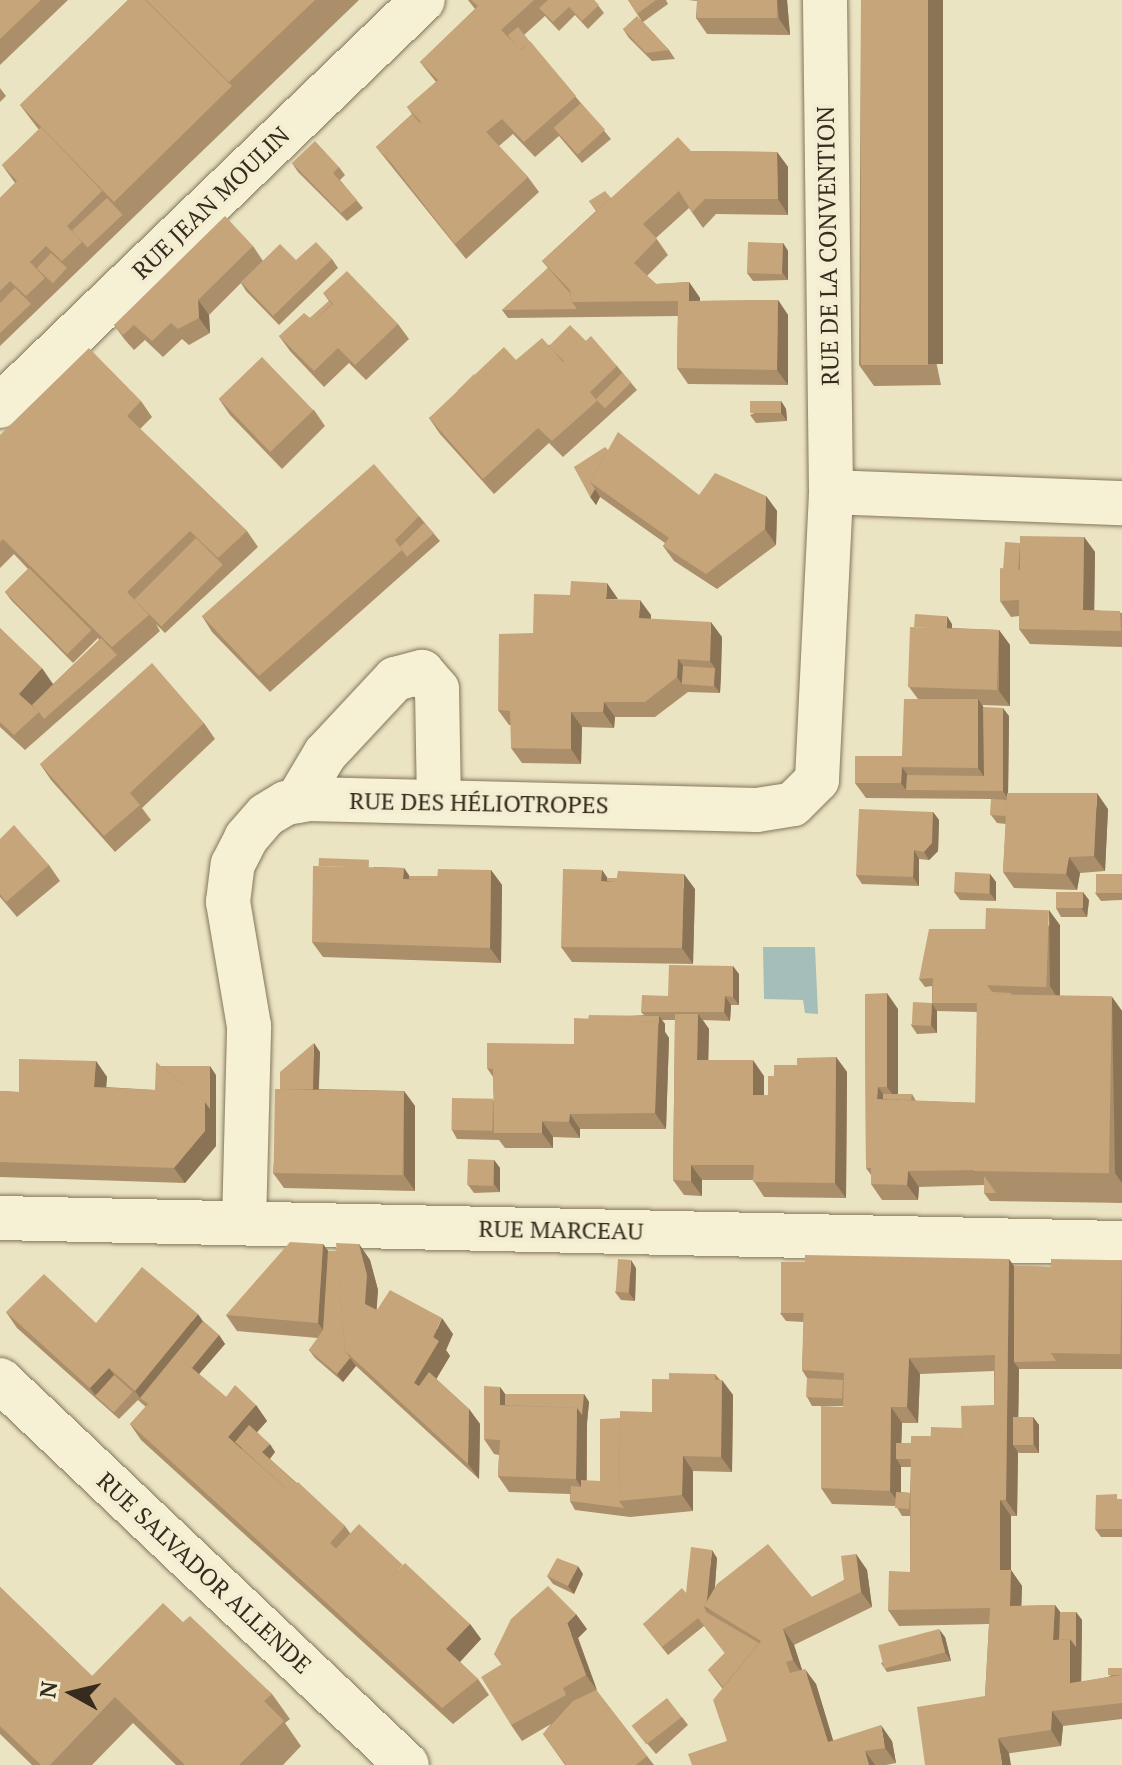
<!DOCTYPE html>
<meta charset="utf-8">
<style>
body{margin:0}
#map{position:relative;width:1122px;height:1765px;overflow:hidden;background:#ebe4c3;font-family:"PT Serif",serif}
div>[style]{position:absolute}
.water>*{inset:0;background:#a5beba}
.roads{filter:drop-shadow(0 0 2px #84765b) drop-shadow(0 0 2px #84765b)}
.minor>*{height:44px;margin:-22px;padding:0 22px;transform-origin:22px;border-radius:22px;background:#f6f1d5}
.wall>*{inset:0;background:#ab8e6a}
.shaded-wall>*{inset:0;background:#8b7456;transform-origin:0 0}
.building>*{inset:0;background:#c7a57b;transform-origin:0 0}
span{translate:-50% -50%;white-space:nowrap;text-align:center;line-height:1.15;-webkit-text-stroke:8px #f3eed2;paint-order:stroke}
.street-label{font-size:24px;color:#352c1e}
.north{position:absolute;left:32px;top:1653px;width:80px;height:80px;-webkit-text-stroke:6px #f3eed2;paint-order:stroke;rotate:278deg;font-size:22px;font-weight:700;line-height:32px;text-align:center;color:#352c1e}
.north::after{content:'';display:block;margin:auto;width:28px;height:36px;background:#352c1e;clip-path:polygon(50% 0,100% 100%,50% 72%,0 100%)}
</style>
<div id="map">
<div class="water">
<div style="clip-path:polygon(763px 947px,815px 947px,818px 1014px,805px 1013px,803px 1000px,764px 999px)"></div>
</div>
<div class="roads">
<div class="minor">
<div style="left:0;top:406px;width:586px;rotate:-43.83deg"></div>
<div style="left:831px;top:492px;width:291px;rotate:2.2deg"></div>
<div style="left:297px;top:801px;width:55px;rotate:-59.2deg"></div>
<div style="left:325px;top:754px;width:103px;rotate:-47deg"></div>
<div style="left:395px;top:679px;width:28px;rotate:-15deg"></div>
<div style="left:422px;top:672px;width:23px;rotate:49deg"></div>
<div style="left:437px;top:689px;width:113px;rotate:89deg"></div>
<div style="left:0;top:1218px;width:1122px;rotate:1.28deg"></div>
<div style="left:244px;top:1223px;width:197px;rotate:-88.5deg"></div>
<div style="left:249px;top:1026px;width:126px;rotate:-99.6deg"></div>
<div style="left:228px;top:902px;width:38px;rotate:-83deg"></div>
<div style="left:233px;top:864px;width:29px;rotate:-63deg"></div>
<div style="left:246px;top:838px;width:30px;rotate:-49deg"></div>
<div style="left:266px;top:815px;width:23px;rotate:-31deg"></div>
<div style="left:286px;top:803px;width:23px;rotate:-10deg"></div>
<div style="left:309px;top:799px;width:448px;rotate:1.4deg"></div>
<div style="left:757px;top:810px;width:36px;rotate:-9deg"></div>
<div style="left:793px;top:804px;width:34px;rotate:-45deg"></div>
<div style="left:817px;top:780px;width:288px;rotate:-87.2deg"></div>
<div style="left:831px;top:492px;width:492px;rotate:-90.7deg"></div>
<div style="left:0;top:1380px;width:560px;rotate:43.41deg"></div>
</div>
</div>
<div class="wall">
<div style="clip-path:polygon(0 0,68px 0,0 65px)"></div>
<div style="clip-path:polygon(128px 0,359px 0,0 346px,0 198px,15px 183px,2px 165px,39px 130px,20px 105px)"></div>
<div style="clip-path:polygon(468px 0,594px 0,604px 13px,588px 29px,575px 15px,559px 31px,545px 16px,524px 35px,611px 139px,582px 163px,559px 136px,535px 157px,513px 134px,499px 146px,528px 177px,539px 192px,466px 259px,376px 147px,412px 114px,407px 107px,436px 82px,420px 62px,475px 9px)"></div>
<div style="clip-path:polygon(628px 0,666px 0,668px 4px,643px 22px,669px 50px,675px 59px,652px 61px,629px 38px,623px 29px,641px 20px)"></div>
<div style="clip-path:polygon(688px 0,787px 0,790px 35px,707px 34px,696px 18px,697px 1px)"></div>
<div style="clip-path:polygon(861px 0,941px 385px,874px 386px,859px 365px)"></div>
<div style="clip-path:polygon(0 88px,6px 96px,0 102px)"></div>
<div style="clip-path:polygon(691px 151px,777px 152px,788px 167px,788px 215px,716px 214px,703px 228px,689px 208px,656px 238px,668px 255px,647px 276px,656px 284px,689px 282px,700px 298px,700px 301px,778px 300px,788px 315px,788px 385px,688px 384px,677px 368px,678px 316px,508px 318px,502px 310px,548px 268px,542px 261px,596px 211px,589px 201px,611px 198px)"></div>
<div style="clip-path:polygon(292px 163px,339px 167px,345px 175px,340px 180px,363px 208px,347px 221px,298px 172px)"></div>
<div style="clip-path:polygon(783px 243px,788px 251px,788px 280px,753px 281px,747px 273px)"></div>
<div style="clip-path:polygon(253px 246px,263px 261px,332px 259px,338px 268px,279px 325px,246px 291px,241px 283px,209px 315px,210px 333px,189px 345px,182px 339px,163px 357px,145px 340px,134px 350px,125px 340px,114px 325px)"></div>
<div style="clip-path:polygon(323px 293px,398px 324px,409px 339px,366px 380px,349px 363px,324px 387px,290px 351px,279px 336px,310px 318px,329px 301px)"></div>
<div style="clip-path:polygon(586px 341px,617px 366px,637px 390px,563px 457px,549px 443px,494px 494px,440px 434px,429px 418px,516px 360px,548px 345px)"></div>
<div style="clip-path:polygon(219px 399px,314px 410px,325px 426px,282px 469px,230px 415px)"></div>
<div style="clip-path:polygon(141px 401px,152px 417px,140px 429px,247px 531px,258px 547px,165px 633px,156px 624px,160px 631px,25px 750px,0 727px,0 628px,53px 684px,99px 640px,98px 638px,73px 663px,11px 600px,5px 592px,28px 569px,14px 554px,0 568px,0 435px)"></div>
<div style="clip-path:polygon(781px 401px,786px 409px,787px 421px,756px 423px,750px 415px)"></div>
<div style="clip-path:polygon(608px 450px,699px 495px,766px 496px,777px 511px,776px 545px,717px 589px,674px 561px,663px 546px,665px 543px,600px 497px,596px 505px,574px 467px)"></div>
<div style="clip-path:polygon(419px 516px,440px 541px,270px 692px,212px 632px,202px 616px)"></div>
<div style="clip-path:polygon(1084px 537px,1095px 552px,1094px 610px,1122px 613px,1122px 647px,1030px 644px,1019px 629px,1019px 616px,1011px 617px,1000px 601px,1005px 569px,1020px 543px)"></div>
<div style="clip-path:polygon(618px 600px,651px 615px,651px 619px,722px 637px,720px 693px,688px 692px,655px 717px,615px 717px,614px 728px,582px 727px,581px 764px,522px 763px,511px 748px,511px 725px,509px 725px,498px 710px,533px 633px)"></div>
<div style="clip-path:polygon(952px 624px,952px 628px,999px 630px,1010px 645px,1010px 706px,982px 705px,983px 707px,1009px 716px,1008px 793px,1108px 809px,1105px 871px,1080px 873px,1077px 890px,1014px 888px,1003px 872px,1006px 824px,997px 823px,991px 815px,991px 799px,866px 798px,855px 783px,902px 756px,918px 699px,909px 687px)"></div>
<div style="clip-path:polygon(204px 723px,215px 739px,142px 808px,151px 820px,115px 852px,51px 780px,40px 764px)"></div>
<div style="clip-path:polygon(933px 812px,939px 820px,938px 851px,929px 860px,919px 859px,919px 886px,862px 884px,856px 875px)"></div>
<div style="clip-path:polygon(0 839px,49px 865px,60px 881px,17px 917px,0 897px)"></div>
<div style="clip-path:polygon(374px 867px,404px 868px,409px 876px,437px 876px,491px 870px,502px 885px,501px 963px,323px 957px,312px 942px)"></div>
<div style="clip-path:polygon(602px 870px,607px 878px,695px 889px,693px 964px,572px 962px,561px 947px)"></div>
<div style="clip-path:polygon(990px 874px,996px 882px,996px 901px,960px 900px,954px 892px)"></div>
<div style="clip-path:polygon(1122px 874px,1122px 900px,1101px 901px,1095px 893px)"></div>
<div style="clip-path:polygon(1089px 900px,1087px 917px,1061px 917px,1056px 908px)"></div>
<div style="clip-path:polygon(1060px 925px,1060px 996px,1112px 997px,1122px 1011px,1122px 1203px,990px 1201px,984px 1193px,984px 1185px,919px 1187px,918px 1200px,882px 1200px,871px 1184px,871px 1175px,866px 1168px,865px 994px,898px 1009px,898px 1094px,912px 1094px,916px 1101px,979px 1103px,977px 1012px,937px 1011px,932px 1003px,932px 986px,925px 987px,919px 979px,986px 929px)"></div>
<div style="clip-path:polygon(739px 974px,739px 1005px,731px 1005px,730px 1021px,703px 1020px,709px 1029px,708px 1060px,764px 1076px,764px 1095px,768px 1095px,773px 1076px,797px 1065px,836px 1057px,847px 1072px,846px 1198px,764px 1197px,753px 1180px,702px 1180px,702px 1196px,684px 1195px,673px 1180px,675px 1020px,662px 1020px,665px 1024px,665px 1032px,669px 1038px,666px 1129px,580px 1129px,580px 1138px,553px 1137px,553px 1148px,505px 1148px,499px 1140px,457px 1139px,452px 1130px,494px 1100px,493px 1077px,487px 1068px,574px 1044px,588px 1019px,644px 1015px,641px 1012px,668px 996px)"></div>
<div style="clip-path:polygon(932px 1003px,937px 1011px,937px 1033px,917px 1034px,911px 1025px)"></div>
<div style="clip-path:polygon(320px 1052px,319px 1089px,404px 1091px,415px 1106px,415px 1191px,284px 1188px,273px 1173px,280px 1089px)"></div>
<div style="clip-path:polygon(96px 1061px,107px 1077px,106px 1087px,155px 1090px,161px 1066px,216px 1075px,216px 1146px,185px 1183px,0 1177px,0 1091px,19px 1092px)"></div>
<div style="clip-path:polygon(494px 1160px,500px 1168px,500px 1192px,474px 1193px,468px 1185px)"></div>
<div style="clip-path:polygon(323px 1244px,328px 1251px,337px 1251px,359px 1244px,370px 1260px,378px 1290px,376px 1310px,453px 1334px,446px 1350px,450px 1356px,436px 1379px,469px 1409px,480px 1424px,479px 1479px,356px 1366px,343px 1382px,315px 1358px,309px 1350px,318px 1338px,237px 1331px,226px 1315px)"></div>
<div style="clip-path:polygon(evenodd,1122px 1260px,1122px 1369px,1019px 1369px,1018px 1417px,1033px 1417px,1039px 1425px,1039px 1453px,1019px 1453px,1018px 1452px,1017px 1516px,1011px 1516px,1011px 1570px,1022px 1586px,1021px 1606px,1055px 1605px,1060px 1612px,1076px 1612px,1082px 1620px,1081px 1682px,1108px 1677px,1122px 1668px,1122px 1719px,1063px 1726px,1061px 1746px,925px 1765px,985px 1696px,989px 1624px,899px 1626px,888px 1610px,910px 1572px,910px 1516px,902px 1516px,896px 1506px,832px 1504px,821px 1488px,843px 1406px,812px 1406px,807px 1397px,807px 1378px,802px 1370px,804px 1322px,786px 1321px,780px 1313px,1014px 1266px,1051px 1267px,1122px 1260px,994px 1371px,994px 1405px,962px 1428px,931px 1436px,911px 1443px,901px 1443px,902px 1423px,918px 1423px,920px 1374px,994px 1371px,1122px 1260px,901px 1467px,911px 1467px,910px 1493px,901px 1492px,901px 1467px)"></div>
<div style="clip-path:polygon(636px 1268px,635px 1301px,621px 1300px,615px 1292px)"></div>
<div style="clip-path:polygon(6px 1312px,96px 1323px,203px 1321px,219px 1335px,225px 1344px,199px 1374px,226px 1397px,256px 1405px,267px 1421px,257px 1432px,275px 1452px,270px 1459px,345px 1526px,350px 1533px,470px 1624px,481px 1639px,460px 1662px,478px 1679px,489px 1695px,453px 1724px,141px 1440px,130px 1424px,146px 1407px,138px 1400px,119px 1419px,17px 1328px)"></div>
<div style="clip-path:polygon(715px 1374px,733px 1395px,732px 1472px,693px 1471px,693px 1511px,630px 1517px,575px 1510px,570px 1501px,570px 1494px,509px 1492px,498px 1476px,499px 1455px,494px 1454px,484px 1439px,500px 1387px,505px 1394px,584px 1394px,589px 1402px,587px 1423px,587px 1481px,600px 1481px,620px 1418px,652px 1412px,669px 1380px)"></div>
<div style="clip-path:polygon(1121px 1499px,1122px 1499px,1122px 1537px,1101px 1537px,1095px 1529px)"></div>
<div style="clip-path:polygon(856px 1554px,867px 1570px,872px 1607px,794px 1645px,802px 1670px,816px 1684px,833px 1740px,892px 1741px,896px 1763px,886px 1765px,692px 1765px,727px 1741px,722px 1688px,708px 1670px,725px 1653px,704px 1626px,668px 1655px,643px 1624px,686px 1593px,717px 1558px,715px 1587px,812px 1597px,844px 1580px)"></div>
<div style="clip-path:polygon(583px 1574px,574px 1594px,553px 1584px,547px 1576px)"></div>
<div style="clip-path:polygon(0 1587px,92px 1676px,183px 1622px,272px 1694px,290px 1719px,285px 1723px,301px 1746px,283px 1765px,176px 1765px,133px 1723px,92px 1765px,32px 1765px,0 1734px)"></div>
<div style="clip-path:polygon(587px 1629px,578px 1638px,597px 1691px,654px 1765px,565px 1765px,543px 1734px,551px 1724px,522px 1741px,511px 1725px,502px 1665px,494px 1654px)"></div>
<div style="clip-path:polygon(945px 1637px,951px 1661px,887px 1672px,881px 1663px)"></div>
<div style="clip-path:polygon(682px 1717px,688px 1725px,656px 1754px,633px 1727px)"></div>
</div>
<div class="shaded-wall">
<div style="clip-path:polygon(777px 0,787px 0,790px 35px,779px 19px)"></div>
<div style="left:928px;top:0;width:15px;height:364px"></div>
<div style="clip-path:polygon(777px 152px,788px 167px,788px 215px,778px 199px)"></div>
<div style="clip-path:polygon(783px 243px,788px 251px,788px 280px,782px 272px)"></div>
<div style="clip-path:polygon(689px 282px,700px 298px,700px 316px,689px 301px)"></div>
<div style="clip-path:polygon(198px 300px,209px 315px,210px 333px,199px 318px)"></div>
<div style="clip-path:polygon(778px 300px,788px 315px,788px 385px,777px 370px)"></div>
<div style="clip-path:polygon(781px 401px,786px 409px,787px 421px,781px 413px)"></div>
<div style="clip-path:polygon(595px 489px,600px 497px,596px 505px,590px 497px)"></div>
<div style="clip-path:polygon(766px 496px,777px 511px,776px 545px,765px 529px)"></div>
<div style="clip-path:polygon(1084px 537px,1095px 552px,1094px 626px,1083px 610px)"></div>
<div style="clip-path:polygon(607px 583px,618px 599px,606px 599px)"></div>
<div style="clip-path:polygon(640px 600px,651px 615px,650px 634px,639px 618px)"></div>
<div style="clip-path:polygon(947px 616px,952px 624px,952px 643px,946px 635px)"></div>
<div style="clip-path:polygon(711px 622px,722px 637px,721px 677px,710px 661px)"></div>
<div style="clip-path:polygon(999px 630px,1010px 645px,1010px 706px,999px 691px)"></div>
<div style="clip-path:polygon(678px 659px,689px 674px,682px 684px,677px 677px)"></div>
<div style="clip-path:polygon(42px 668px,53px 684px,29px 709px,19px 694px)"></div>
<div style="clip-path:polygon(715px 668px,721px 677px,720px 693px,714px 685px)"></div>
<div style="clip-path:polygon(978px 699px,989px 715px,989px 784px,978px 768px)"></div>
<div style="clip-path:polygon(604px 702px,615px 717px,614px 728px,603px 712px)"></div>
<div style="clip-path:polygon(1003px 708px,1009px 716px,1008px 799px,1003px 791px)"></div>
<div style="clip-path:polygon(571px 712px,582px 727px,581px 764px,571px 749px)"></div>
<div style="clip-path:polygon(902px 767px,913px 783px,906px 790px,901px 783px)"></div>
<div style="clip-path:polygon(1097px 793px,1108px 809px,1105px 871px,1094px 856px)"></div>
<div style="clip-path:polygon(933px 812px,939px 820px,938px 851px,929px 860px,924px 852px)"></div>
<div style="clip-path:polygon(914px 850px,919px 859px,919px 886px,913px 877px)"></div>
<div style="clip-path:polygon(1069px 857px,1080px 873px,1077px 890px,1066px 874px)"></div>
<div style="clip-path:polygon(404px 868px,415px 884px,403px 879px)"></div>
<div style="clip-path:polygon(491px 870px,502px 885px,501px 963px,490px 948px)"></div>
<div style="clip-path:polygon(602px 870px,613px 886px,601px 881px)"></div>
<div style="clip-path:polygon(684px 874px,695px 889px,693px 964px,682px 948px)"></div>
<div style="clip-path:polygon(990px 874px,996px 882px,996px 901px,990px 893px)"></div>
<div style="clip-path:polygon(1083px 892px,1089px 900px,1087px 917px,1082px 909px)"></div>
<div style="clip-path:polygon(1049px 910px,1060px 925px,1060px 1002px,1050px 986px)"></div>
<div style="clip-path:polygon(733px 966px,739px 974px,739px 1005px,733px 997px)"></div>
<div style="clip-path:polygon(887px 993px,898px 1009px,898px 1102px,887px 1087px)"></div>
<div style="clip-path:polygon(725px 996px,731px 1005px,730px 1021px,724px 1012px)"></div>
<div style="clip-path:polygon(1112px 997px,1122px 1011px,1122px 1183px,1115px 1173px)"></div>
<div style="clip-path:polygon(932px 1003px,937px 1011px,937px 1033px,931px 1025px)"></div>
<div style="clip-path:polygon(698px 1014px,709px 1029px,708px 1075px,697px 1060px)"></div>
<div style="clip-path:polygon(659px 1016px,665px 1024px,665px 1032px,669px 1038px,666px 1129px,655px 1113px)"></div>
<div style="clip-path:polygon(314px 1043px,320px 1052px,318px 1104px,312px 1096px)"></div>
<div style="clip-path:polygon(836px 1057px,847px 1072px,846px 1198px,835px 1183px)"></div>
<div style="clip-path:polygon(753px 1060px,764px 1076px,764px 1111px,753px 1095px)"></div>
<div style="clip-path:polygon(96px 1061px,107px 1077px,105px 1102px,94px 1087px)"></div>
<div style="clip-path:polygon(210px 1066px,216px 1075px,216px 1117px,210px 1109px)"></div>
<div style="clip-path:polygon(878px 1087px,889px 1102px,877px 1099px)"></div>
<div style="clip-path:polygon(404px 1091px,415px 1106px,415px 1191px,404px 1175px)"></div>
<div style="clip-path:polygon(205px 1102px,216px 1117px,216px 1146px,185px 1183px,174px 1168px)"></div>
<div style="clip-path:polygon(570px 1114px,580px 1129px,580px 1138px,569px 1122px)"></div>
<div style="clip-path:polygon(542px 1121px,553px 1137px,553px 1148px,542px 1133px)"></div>
<div style="clip-path:polygon(494px 1160px,500px 1168px,500px 1192px,494px 1184px)"></div>
<div style="clip-path:polygon(691px 1165px,702px 1180px,702px 1196px,691px 1181px)"></div>
<div style="clip-path:polygon(908px 1171px,919px 1187px,918px 1200px,907px 1185px)"></div>
<div style="clip-path:polygon(323px 1244px,334px 1259px,329px 1338px,318px 1323px)"></div>
<div style="clip-path:polygon(359px 1244px,370px 1260px,378px 1290px,376px 1319px,365px 1304px)"></div>
<div style="clip-path:polygon(1009px 1259px,1020px 1274px,1014px 1362px,1019px 1369px,1018px 1445px,1013px 1445px,1018px 1452px,1017px 1516px,1006px 1500px)"></div>
<div style="clip-path:polygon(631px 1260px,636px 1268px,635px 1301px,629px 1293px)"></div>
<div style="clip-path:polygon(198px 1314px,209px 1330px,140px 1398px,135px 1391px)"></div>
<div style="clip-path:polygon(442px 1318px,453px 1334px,446px 1350px,450px 1356px,425px 1398px,414px 1383px)"></div>
<div style="clip-path:polygon(219px 1335px,225px 1344px,161px 1418px,156px 1410px)"></div>
<div style="clip-path:polygon(350px 1358px,356px 1366px,343px 1382px,337px 1374px)"></div>
<div style="clip-path:polygon(909px 1358px,920px 1374px,918px 1423px,907px 1407px)"></div>
<div style="clip-path:polygon(109px 1368px,120px 1383px,95px 1395px,101px 1403px,90px 1388px)"></div>
<div style="clip-path:polygon(722px 1380px,733px 1395px,732px 1472px,721px 1457px)"></div>
<div style="clip-path:polygon(500px 1387px,511px 1402px,506px 1412px,500px 1405px)"></div>
<div style="clip-path:polygon(584px 1394px,589px 1402px,587px 1423px,586px 1495px,576px 1479px,577px 1408px)"></div>
<div style="clip-path:polygon(256px 1405px,267px 1421px,241px 1450px,228px 1437px)"></div>
<div style="clip-path:polygon(891px 1407px,902px 1423px,901px 1459px,896px 1458px,901px 1466px,901px 1506px,890px 1491px)"></div>
<div style="clip-path:polygon(469px 1409px,480px 1424px,479px 1479px,468px 1464px)"></div>
<div style="clip-path:polygon(1033px 1417px,1039px 1425px,1039px 1453px,1034px 1445px)"></div>
<div style="clip-path:polygon(270px 1444px,275px 1452px,268px 1461px,262px 1452px)"></div>
<div style="clip-path:polygon(683px 1456px,693px 1471px,693px 1511px,682px 1495px)"></div>
<div style="clip-path:polygon(1000px 1500px,1011px 1516px,1011px 1571px,1011px 1570px,1022px 1586px,1021px 1621px,1010px 1606px,1000px 1570px)"></div>
<div style="clip-path:polygon(712px 1550px,717px 1558px,713px 1611px,706px 1608px)"></div>
<div style="clip-path:polygon(856px 1554px,867px 1570px,872px 1607px,861px 1592px)"></div>
<div style="clip-path:polygon(578px 1566px,583px 1574px,574px 1594px,568px 1586px)"></div>
<div style="clip-path:polygon(1055px 1605px,1066px 1620px,1065px 1647px,1053px 1640px)"></div>
<div style="clip-path:polygon(1076px 1612px,1082px 1620px,1081px 1699px,1070px 1683px,1070px 1639px)"></div>
<div style="clip-path:polygon(576px 1614px,587px 1629px,578px 1638px,597px 1690px,586px 1675px,567px 1623px)"></div>
<div style="clip-path:polygon(470px 1624px,481px 1639px,457px 1665px,446px 1649px)"></div>
<div style="clip-path:polygon(783px 1629px,794px 1645px,804px 1676px,793px 1660px)"></div>
<div style="clip-path:polygon(939px 1629px,945px 1637px,951px 1661px,945px 1652px)"></div>
<div style="clip-path:polygon(805px 1669px,816px 1684px,838px 1757px,828px 1742px)"></div>
<div style="clip-path:polygon(1052px 1711px,1063px 1726px,1061px 1746px,1051px 1730px)"></div>
<div style="clip-path:polygon(881px 1725px,892px 1741px,896px 1763px,885px 1748px)"></div>
<div style="clip-path:polygon(998px 1738px,1009px 1753px,1011px 1765px,1002px 1765px)"></div>
<div style="clip-path:polygon(865px 1751px,875px 1765px,869px 1765px)"></div>
</div>
<div class="building">
<div style="clip-path:polygon(0 0,41px 0,0 39px)"></div>
<div style="clip-path:polygon(128px 0,145px 0,232px 86px,114px 202px,20px 105px)"></div>
<div style="clip-path:polygon(146px 0,315px 0,229px 82px)"></div>
<div style="clip-path:polygon(471px 0,534px 0,501px 30px,521px 50px,530px 41px,576px 96px,524px 142px,502px 119px,486px 132px,528px 177px,455px 244px,385px 155px,421px 122px,407px 107px,438px 80px,420px 62px,478px 6px)"></div>
<div style="clip-path:polygon(548px 0,594px 0,599px 5px,582px 21px,569px 7px,553px 22px,539px 8px)"></div>
<div style="clip-path:polygon(628px 0,656px 0,637px 14px)"></div>
<div style="left:697px;top:0;width:80px;height:18px"></div>
<div style="left:861px;top:0;width:67px;height:365px"></div>
<div style="clip-path:polygon(637px 16px,669px 50px,646px 53px,623px 29px)"></div>
<div style="left:518px;top:27px;width:19px;height:13px;rotate:51deg"></div>
<div style="left:581px;top:103px;width:36px;height:37px;rotate:48deg"></div>
<div style="clip-path:polygon(412px 114px,420px 123px,385px 155px,390px 162px,376px 147px)"></div>
<div style="clip-path:polygon(41px 127px,102px 191px,67px 226px,82px 242px,62px 261px,46px 246px,30px 262px,45px 278px,26px 296px,10px 281px,0 291px,0 198px,17px 181px,2px 165px)"></div>
<div style="clip-path:polygon(678px 137px,691px 151px,777px 152px,778px 199px,705px 199px,692px 212px,679px 191px,643px 224px,657px 239px,634px 263px,656px 284px,689px 282px,689px 301px,778px 300px,777px 370px,677px 368px,678px 301px,572px 302px,570px 290px,542px 261px)"></div>
<div style="clip-path:polygon(315px 141px,339px 167px,333px 173px,357px 200px,341px 213px,292px 163px)"></div>
<div style="clip-path:polygon(605px 191px,611px 198px,597px 211px,589px 201px)"></div>
<div style="left:107px;top:198px;width:23px;height:48px;rotate:47deg"></div>
<div style="clip-path:polygon(225px 216px,253px 246px,198px 300px,199px 318px,178px 329px,171px 323px,152px 341px,134px 325px,123px 335px,114px 325px)"></div>
<div style="clip-path:polygon(316px 242px,332px 259px,273px 316px,241px 282px,280px 244px,296px 260px)"></div>
<div style="left:748px;top:242px;width:35px;height:31px;rotate:2deg"></div>
<div style="left:51px;top:253px;width:22px;height:21px;rotate:43deg"></div>
<div style="clip-path:polygon(548px 268px,570px 293px,572px 302px,577px 309px,502px 310px)"></div>
<div style="clip-path:polygon(347px 271px,398px 324px,355px 365px,338px 348px,314px 371px,279px 336px,304px 313px,314px 321px,333px 304px,323px 293px)"></div>
<div style="clip-path:polygon(15px 288px,31px 304px,0 333px,0 303px)"></div>
<div style="clip-path:polygon(329px 301px,332px 304px,314px 321px,310px 318px)"></div>
<div style="left:570px;top:325px;width:23px;height:30px;rotate:45deg"></div>
<div style="clip-path:polygon(591px 336px,617px 366px,590px 392px,597px 401px,552px 441px,538px 428px,483px 479px,429px 418px,504px 347px,516px 360px,542px 338px,563px 362px)"></div>
<div style="clip-path:polygon(89px 348px,141px 401px,127px 416px,247px 531px,218px 558px,190px 531px,127px 592px,149px 615px,112px 647px,3px 539px,0 542px,0 435px)"></div>
<div style="left:262px;top:357px;width:74px;height:60px;rotate:46deg"></div>
<div style="left:622px;top:373px;width:13px;height:37px;rotate:45deg"></div>
<div style="left:474px;top:374px;width:1px;height:24px;rotate:45deg"></div>
<div style="left:781px;top:401px;width:12px;height:31px;rotate:90deg"></div>
<div style="clip-path:polygon(618px 432px,699px 495px,715px 473px,766px 496px,765px 529px,706px 574px,663px 546px,669px 538px,590px 482px)"></div>
<div style="clip-path:polygon(605px 447px,608px 450px,590px 482px,595px 489px,590px 497px,574px 467px)"></div>
<div style="clip-path:polygon(374px 464px,419px 516px,395px 540px,402px 550px,259px 676px,202px 616px)"></div>
<div style="clip-path:polygon(424px 523px,434px 533px,407px 557px,400px 547px)"></div>
<div style="clip-path:polygon(1020px 536px,1084px 537px,1083px 610px,1120px 611px,1121px 631px,1019px 629px,1019px 600px,1000px 601px,1000px 568px,1020px 570px)"></div>
<div style="left:196px;top:538px;width:38px;height:87px;rotate:45deg"></div>
<div style="left:1005px;top:542px;width:15px;height:27px;rotate:4deg"></div>
<div style="left:29px;top:568px;width:88px;height:34px;rotate:45deg"></div>
<div style="clip-path:polygon(571px 581px,607px 583px,606px 599px,640px 600px,639px 618px,711px 622px,710px 661px,678px 659px,677px 677px,645px 702px,604px 702px,603px 712px,571px 712px,571px 749px,511px 748px,510px 711px,498px 710px,499px 634px,533px 633px,534px 594px,570px 595px)"></div>
<div style="left:915px;top:614px;width:32px;height:13px;rotate:4deg"></div>
<div style="left:910px;top:627px;width:89px;height:60px;rotate:2deg"></div>
<div style="clip-path:polygon(0 628px,42px 668px,19px 694px,39px 712px,14px 735px,0 722px)"></div>
<div style="clip-path:polygon(101px 638px,117px 655px,44px 719px,39px 712px,32px 705px)"></div>
<div style="clip-path:polygon(152px 663px,204px 723px,130px 793px,140px 805px,104px 836px,40px 764px)"></div>
<div style="left:683px;top:666px;width:32px;height:18px;rotate:4deg"></div>
<div style="clip-path:polygon(904px 699px,978px 699px,978px 768px,902px 767px,901px 783px,855px 783px,855px 756px,902px 756px)"></div>
<div style="clip-path:polygon(983px 707px,1003px 708px,1003px 791px,906px 790px,907px 775px,984px 776px)"></div>
<div style="clip-path:polygon(1007px 793px,1097px 793px,1094px 856px,1069px 857px,1066px 874px,1003px 872px)"></div>
<div style="left:991px;top:799px;width:16px;height:16px;rotate:4deg"></div>
<div style="clip-path:polygon(859px 809px,933px 812px,932px 843px,924px 852px,914px 850px,913px 877px,856px 875px)"></div>
<div style="clip-path:polygon(14px 825px,49px 865px,6px 902px,0 894px,0 839px)"></div>
<div style="left:319px;top:858px;width:50px;height:8px;rotate:2deg"></div>
<div style="clip-path:polygon(313px 866px,404px 868px,403px 879px,437px 880px,438px 869px,491px 870px,490px 948px,312px 942px)"></div>
<div style="clip-path:polygon(563px 869px,602px 870px,601px 881px,616px 882px,618px 871px,684px 874px,682px 948px,561px 947px)"></div>
<div style="left:955px;top:872px;width:35px;height:20px;rotate:3deg"></div>
<div style="left:1096px;top:874px;width:26px;height:19px"></div>
<div style="clip-path:polygon(409px 876px,437px 876px,437px 880px,409px 879px)"></div>
<div style="clip-path:polygon(607px 878px,617px 878px,616px 882px,607px 881px)"></div>
<div style="left:1056px;top:892px;width:27px;height:16px"></div>
<div style="left:986px;top:908px;width:63px;height:77px;rotate:2deg"></div>
<div style="clip-path:polygon(929px 929px,986px 929px,987px 985px,992px 992px,1011px 993px,1011px 995px,977px 994px,977px 1003px,932px 1003px,933px 978px,919px 979px)"></div>
<div style="clip-path:polygon(669px 965px,733px 966px,733px 997px,725px 996px,724px 1012px,641px 1012px,642px 995px,668px 996px)"></div>
<div style="clip-path:polygon(887px 993px,887px 1087px,878px 1087px,877px 1099px,980px 1103px,981px 1170px,908px 1171px,907px 1185px,871px 1184px,871px 1168px,866px 1168px,865px 994px)"></div>
<div style="left:977px;top:994px;width:135px;height:177px;rotate:1deg"></div>
<div style="left:913px;top:1002px;width:19px;height:23px;rotate:3deg"></div>
<div style="clip-path:polygon(675px 1014px,698px 1014px,697px 1060px,753px 1060px,753px 1095px,768px 1095px,768px 1076px,797px 1076px,797px 1058px,836px 1057px,835px 1183px,753px 1182px,754px 1165px,691px 1165px,691px 1181px,673px 1180px)"></div>
<div style="clip-path:polygon(589px 1015px,659px 1016px,659px 1024px,658px 1022px,588px 1019px)"></div>
<div style="clip-path:polygon(574px 1018px,658px 1022px,655px 1113px,570px 1114px,569px 1122px,542px 1121px,542px 1133px,494px 1133px,493px 1069px,487px 1068px,487px 1043px,574px 1044px)"></div>
<div style="clip-path:polygon(314px 1043px,313px 1089px,280px 1089px,280px 1072px)"></div>
<div style="clip-path:polygon(19px 1059px,96px 1061px,94px 1087px,155px 1090px,156px 1062px,205px 1102px,205px 1131px,174px 1168px,0 1162px,0 1091px,19px 1092px)"></div>
<div style="left:797px;top:1065px;width:11px;height:23px;rotate:90deg"></div>
<div style="clip-path:polygon(161px 1066px,210px 1066px,210px 1109px,205px 1102px)"></div>
<div style="left:275px;top:1089px;width:129px;height:84px;rotate:1deg"></div>
<div style="clip-path:polygon(883px 1094px,912px 1094px,911px 1100px,883px 1099px)"></div>
<div style="left:452px;top:1098px;width:41px;height:32px;rotate:1deg"></div>
<div style="left:468px;top:1159px;width:26px;height:26px;rotate:2deg"></div>
<div style="clip-path:polygon(984px 1177px,985px 1177px,996px 1193px,984px 1193px)"></div>
<div style="clip-path:polygon(290px 1242px,323px 1244px,318px 1323px,226px 1315px)"></div>
<div style="clip-path:polygon(336px 1243px,359px 1244px,367px 1275px,365px 1304px,377px 1310px,390px 1290px,442px 1318px,433px 1337px,439px 1341px,414px 1383px,419px 1386px,429px 1372px,469px 1409px,468px 1464px,345px 1351px)"></div>
<div style="clip-path:polygon(328px 1251px,337px 1251px,345px 1351px,350px 1358px,337px 1374px,309px 1350px,323px 1330px)"></div>
<div style="clip-path:polygon(805px 1255px,1009px 1259px,1006px 1500px,1000px 1500px,1000px 1570px,1011px 1570px,1010px 1606px,1055px 1605px,1053px 1640px,1070px 1639px,1070px 1683px,1122px 1675px,1122px 1703px,1052px 1711px,1051px 1730px,998px 1738px,1002px 1765px,925px 1765px,917px 1707px,985px 1696px,990px 1608px,888px 1610px,889px 1571px,910px 1572px,911px 1436px,962px 1436px,961px 1406px,994px 1405px,995px 1355px,909px 1358px,907px 1407px,891px 1407px,890px 1491px,821px 1488px,821px 1406px,843px 1407px,844px 1373px,802px 1370px)"></div>
<div style="left:618px;top:1259px;width:13px;height:33px;rotate:4deg"></div>
<div style="left:1051px;top:1259px;width:71px;height:94px;rotate:1deg"></div>
<div style="left:781px;top:1262px;width:24px;height:51px"></div>
<div style="clip-path:polygon(1014px 1266px,1051px 1267px,1051px 1353px,1056px 1361px,1014px 1362px)"></div>
<div style="clip-path:polygon(142px 1267px,198px 1314px,135px 1391px,109px 1368px,90px 1388px,6px 1312px,44px 1274px,96px 1323px)"></div>
<div style="clip-path:polygon(203px 1321px,219px 1335px,192px 1368px,185px 1362px,148px 1404px,140px 1398px)"></div>
<div style="clip-path:polygon(185px 1362px,226px 1397px,235px 1385px,256px 1405px,228px 1437px,290px 1492px,298px 1482px,345px 1526px,330px 1543px,380px 1589px,405px 1563px,470px 1624px,446px 1649px,478px 1679px,442px 1708px,130px 1424px)"></div>
<div style="clip-path:polygon(669px 1373px,715px 1374px,715px 1380px,669px 1380px)"></div>
<div style="left:114px;top:1375px;width:25px;height:28px;rotate:42deg"></div>
<div style="left:807px;top:1378px;width:36px;height:19px;rotate:3deg"></div>
<div style="clip-path:polygon(652px 1379px,722px 1380px,721px 1457px,683px 1456px,682px 1495px,619px 1501px,620px 1411px,652px 1412px)"></div>
<div style="clip-path:polygon(484px 1386px,500px 1387px,500px 1405px,577px 1408px,576px 1479px,498px 1476px,500px 1440px,484px 1439px)"></div>
<div style="clip-path:polygon(505px 1394px,584px 1394px,582px 1415px,577px 1408px,505px 1405px)"></div>
<div style="left:1013px;top:1417px;width:20px;height:28px"></div>
<div style="clip-path:polygon(620px 1418px,619px 1501px,624px 1508px,570px 1501px,571px 1486px,581px 1487px,581px 1480px,600px 1481px,600px 1419px)"></div>
<div style="clip-path:polygon(249px 1425px,270px 1444px,262px 1452px,297px 1484px,290px 1492px,235px 1442px)"></div>
<div style="left:931px;top:1427px;width:31px;height:9px;rotate:2deg"></div>
<div style="left:911px;top:1443px;width:16px;height:15px;rotate:90deg"></div>
<div style="left:896px;top:1492px;width:14px;height:16px;rotate:4deg"></div>
<div style="clip-path:polygon(1117px 1494px,1117px 1499px,1122px 1499px,1122px 1529px,1095px 1529px,1096px 1495px)"></div>
<div style="left:359px;top:1524px;width:60px;height:34px;rotate:43deg"></div>
<div style="clip-path:polygon(768px 1544px,812px 1597px,844px 1580px,841px 1556px,856px 1554px,861px 1592px,783px 1629px,793px 1660px,786px 1662px,790px 1673px,805px 1669px,828px 1742px,881px 1725px,885px 1748px,865px 1751px,869px 1765px,692px 1765px,688px 1754px,727px 1741px,713px 1700px,761px 1641px,704px 1606px,717px 1584px)"></div>
<div style="clip-path:polygon(691px 1547px,712px 1550px,707px 1600px,704px 1606px,706px 1612px,759px 1643px,723px 1687px,708px 1670px,725px 1653px,698px 1618px,662px 1647px,643px 1624px,682px 1588px,686px 1593px)"></div>
<div style="clip-path:polygon(557px 1558px,578px 1566px,568px 1586px,547px 1576px)"></div>
<div style="clip-path:polygon(548px 1586px,576px 1614px,567px 1623px,586px 1675px,563px 1688px,566px 1695px,511px 1725px,481px 1677px,502px 1664px,494px 1654px,511px 1619px)"></div>
<div style="clip-path:polygon(0 1587px,92px 1676px,163px 1603px,183px 1622px,190px 1616px,272px 1694px,264px 1701px,284px 1721px,239px 1765px,185px 1765px,115px 1697px,50px 1765px,41px 1765px,0 1726px)"></div>
<div style="clip-path:polygon(1060px 1612px,1076px 1612px,1076px 1647px,1070px 1639px,1059px 1640px)"></div>
<div style="left:939px;top:1629px;width:24px;height:63px;rotate:75deg"></div>
<div style="left:1122px;top:1668px;width:7px;height:14px;rotate:90deg"></div>
<div style="clip-path:polygon(596px 1690px,647px 1756px,636px 1765px,566px 1765px,543px 1734px,573px 1701px)"></div>
<div style="left:667px;top:1698px;width:24px;height:45px;rotate:52deg"></div>
</div>
<div class="street-label">
<span style="left:211px;top:203px;rotate:-44deg">RUE JEAN MOULIN</span>
<span style="left:828px;top:246px;rotate:-91deg">RUE DE LA CONVENTION</span>
<span style="left:479px;top:803px;rotate:1deg">RUE DES HÉLIOTROPES</span>
<span style="left:561px;top:1230px;rotate:1deg">RUE MARCEAU</span>
<span style="left:204px;top:1573px;rotate:43deg">RUE SALVADOR ALLENDE</span>
</div>
<div class="north">N</div>
</div>
